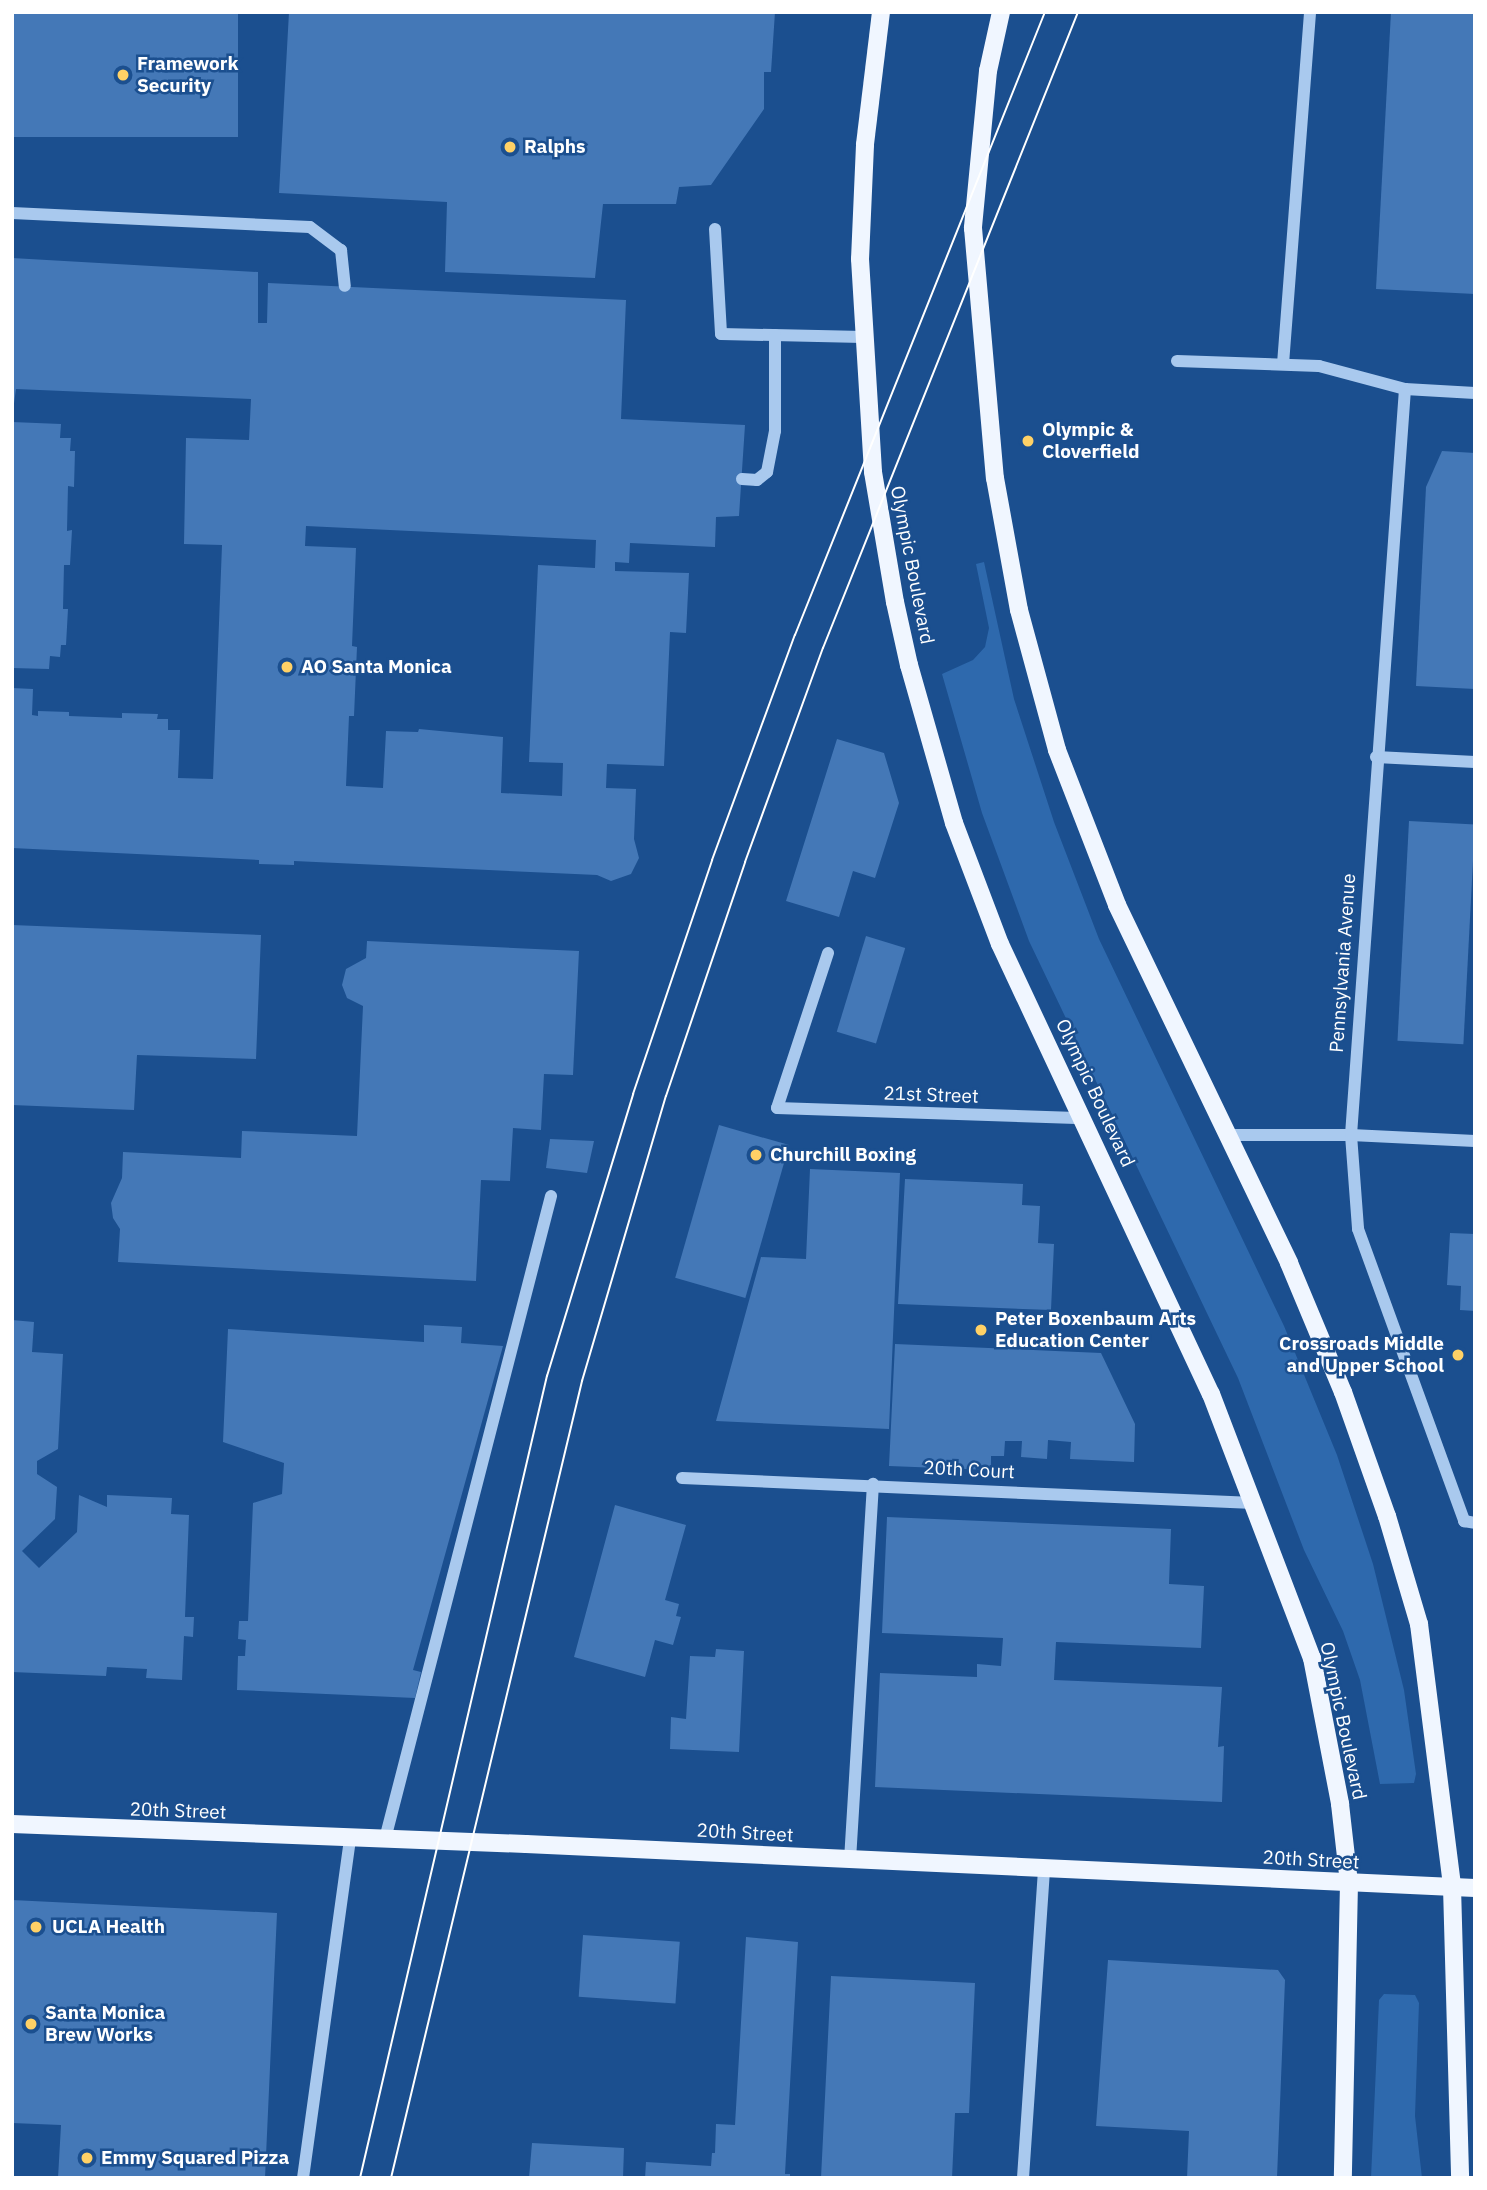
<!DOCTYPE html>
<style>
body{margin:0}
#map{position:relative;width:1487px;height:2190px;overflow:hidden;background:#1b4f8f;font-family:"IBM Plex Sans",sans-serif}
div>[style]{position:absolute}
.green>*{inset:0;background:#2e69ad}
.building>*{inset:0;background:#4478b7;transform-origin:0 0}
.minor>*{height:12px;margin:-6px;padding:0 6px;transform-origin:6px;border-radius:6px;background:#a9c9ee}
.major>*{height:18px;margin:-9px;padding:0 9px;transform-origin:9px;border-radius:9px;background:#f0f6ff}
.tram>*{height:2px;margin:-1px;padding:0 1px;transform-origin:1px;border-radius:1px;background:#fff}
.dots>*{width:19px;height:19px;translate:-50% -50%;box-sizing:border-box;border:4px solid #1b4f8f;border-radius:50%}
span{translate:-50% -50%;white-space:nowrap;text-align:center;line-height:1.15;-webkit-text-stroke:5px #1b4f8f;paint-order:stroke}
.poi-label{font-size:19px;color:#fff;font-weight:700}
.left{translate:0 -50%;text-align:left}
.right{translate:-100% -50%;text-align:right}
.street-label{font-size:19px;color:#fff}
.frame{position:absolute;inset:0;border:14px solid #fff;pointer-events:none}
</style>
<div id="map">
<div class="green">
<div style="clip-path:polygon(984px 562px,1014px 699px,1054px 822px,1099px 939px,1284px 1326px,1337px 1455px,1373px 1564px,1404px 1690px,1416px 1774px,1414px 1783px,1380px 1784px,1360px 1680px,1343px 1631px,1304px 1550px,1238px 1378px,1029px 941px,982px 813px,942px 674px,973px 660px,985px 647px,989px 628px,976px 564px)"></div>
<div style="clip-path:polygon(1384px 1994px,1415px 1995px,1419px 2003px,1415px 2116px,1422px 2178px,1371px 2178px,1379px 2000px)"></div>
</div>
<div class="building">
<div style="left:12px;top:12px;width:226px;height:125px"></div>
<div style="clip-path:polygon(289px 12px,775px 12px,771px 72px,764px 72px,764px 109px,711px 185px,679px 187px,676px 204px,603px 204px,595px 278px,445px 272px,447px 202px,279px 193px)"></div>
<div style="clip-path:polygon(1391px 12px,1475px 12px,1475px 294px,1376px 289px)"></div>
<div style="clip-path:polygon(evenodd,12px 258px,258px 272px,258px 323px,267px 323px,268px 283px,626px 300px,621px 419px,745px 425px,739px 516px,716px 517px,715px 547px,630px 543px,629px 563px,615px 562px,615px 571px,689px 573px,686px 633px,670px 632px,664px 766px,607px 764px,606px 788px,636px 789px,634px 839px,639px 858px,631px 874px,611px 881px,597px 875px,294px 861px,294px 865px,259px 864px,259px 860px,12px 848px,12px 688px,33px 689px,32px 715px,38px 716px,38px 711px,69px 712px,69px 716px,122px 718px,122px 713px,158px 714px,157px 719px,168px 719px,168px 730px,180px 730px,178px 778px,213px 779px,222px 545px,184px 544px,186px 438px,249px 440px,251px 399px,16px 389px,12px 418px,12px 258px,306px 526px,596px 540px,595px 568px,538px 565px,529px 762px,563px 763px,562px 796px,501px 793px,503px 737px,419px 729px,418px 732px,386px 731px,383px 788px,346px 786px,349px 716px,354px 716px,357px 647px,352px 646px,356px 548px,305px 546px,306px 526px)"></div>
<div style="clip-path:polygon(12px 422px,61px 424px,60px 438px,71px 438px,70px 451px,75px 451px,74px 487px,68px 486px,67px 531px,72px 530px,70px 565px,64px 565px,63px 609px,68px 609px,66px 645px,61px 645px,60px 657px,50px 656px,49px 669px,12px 668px)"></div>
<div style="clip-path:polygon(1442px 451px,1475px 453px,1475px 689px,1416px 686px,1426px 487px)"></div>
<div style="clip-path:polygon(837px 739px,884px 753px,899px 803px,875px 878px,853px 871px,839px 917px,786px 901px)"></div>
<div style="left:1409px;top:821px;width:66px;height:220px;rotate:3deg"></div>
<div style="clip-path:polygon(12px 925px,261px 935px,256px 1059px,137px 1055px,134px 1110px,12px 1105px)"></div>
<div style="left:866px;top:936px;width:41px;height:100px;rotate:17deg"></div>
<div style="clip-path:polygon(367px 941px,579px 951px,573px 1075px,544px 1074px,541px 1130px,513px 1128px,510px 1181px,481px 1180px,476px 1281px,118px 1262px,120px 1229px,113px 1218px,111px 1203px,122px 1178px,123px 1152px,241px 1158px,242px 1131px,357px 1136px,363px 1006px,347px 998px,342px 985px,346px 969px,366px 958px)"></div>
<div style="left:719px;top:1125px;width:73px;height:159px;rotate:16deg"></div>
<div style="clip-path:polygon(550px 1139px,594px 1141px,587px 1173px,546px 1168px)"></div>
<div style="clip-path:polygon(810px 1169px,900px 1173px,889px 1429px,716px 1421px,761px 1257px,806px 1259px)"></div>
<div style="clip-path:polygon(905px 1179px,1023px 1184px,1022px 1205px,1040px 1206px,1038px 1243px,1054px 1244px,1051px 1310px,898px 1304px)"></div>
<div style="clip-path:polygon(1450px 1233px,1475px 1234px,1475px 1311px,1460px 1310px,1461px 1286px,1447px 1285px)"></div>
<div style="clip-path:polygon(12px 1320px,34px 1322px,32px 1352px,63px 1354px,58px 1449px,37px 1461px,37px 1474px,57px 1487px,55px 1519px,22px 1551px,39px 1568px,77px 1532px,79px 1495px,107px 1507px,107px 1495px,172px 1498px,171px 1514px,189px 1515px,185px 1617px,194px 1617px,193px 1637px,184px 1636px,182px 1680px,146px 1678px,147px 1669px,107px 1667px,106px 1676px,12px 1672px)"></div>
<div style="clip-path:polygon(424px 1325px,462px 1327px,461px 1343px,503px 1346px,413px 1670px,421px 1672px,415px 1698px,237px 1690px,238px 1656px,245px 1656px,246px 1640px,238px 1639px,239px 1621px,248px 1621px,253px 1503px,282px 1494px,284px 1463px,223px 1442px,228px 1329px,424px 1342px)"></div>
<div style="clip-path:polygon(895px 1344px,1101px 1353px,1135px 1424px,1134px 1462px,1070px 1459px,1071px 1442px,1048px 1440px,1047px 1459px,1021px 1457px,1022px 1441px,1005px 1441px,1004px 1456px,991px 1456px,991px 1470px,889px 1466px)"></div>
<div style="clip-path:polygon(615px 1505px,686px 1525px,665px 1600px,679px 1604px,676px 1616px,681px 1617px,673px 1645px,655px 1640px,645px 1677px,574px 1657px)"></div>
<div style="clip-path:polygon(887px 1517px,1171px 1529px,1169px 1584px,1204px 1586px,1201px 1648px,1056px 1642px,1054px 1680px,1222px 1687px,1218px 1747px,1224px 1746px,1222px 1802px,875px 1787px,880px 1673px,977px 1677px,977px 1664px,1001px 1666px,1003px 1638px,882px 1633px)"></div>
<div style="clip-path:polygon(716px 1649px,744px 1651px,739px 1752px,670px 1749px,671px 1717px,686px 1719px,690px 1656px,715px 1657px)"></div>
<div style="clip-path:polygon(12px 1900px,277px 1913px,265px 2178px,58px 2178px,61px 2125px,12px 2123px)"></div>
<div style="left:583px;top:1935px;width:97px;height:62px;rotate:4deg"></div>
<div style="clip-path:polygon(746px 1937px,798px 1942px,785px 2174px,790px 2174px,790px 2178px,645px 2178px,646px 2162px,711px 2166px,712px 2153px,715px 2153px,716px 2124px,735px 2125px)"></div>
<div style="clip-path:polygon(1108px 1960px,1278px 1970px,1285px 1980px,1277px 2178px,1187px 2178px,1189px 2131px,1096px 2126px)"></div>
<div style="clip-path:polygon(831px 1976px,975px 1983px,969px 2113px,955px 2113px,952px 2178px,821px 2178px)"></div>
<div style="clip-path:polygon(532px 2143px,624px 2148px,623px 2178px,529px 2178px)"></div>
</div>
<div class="minor">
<div style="left:12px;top:213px;width:298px;rotate:2.7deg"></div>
<div style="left:310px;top:227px;width:39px;rotate:37deg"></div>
<div style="left:341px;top:250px;width:36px;rotate:84deg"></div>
<div style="left:715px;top:229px;width:105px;rotate:86.7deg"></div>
<div style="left:721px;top:334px;width:142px;rotate:1.2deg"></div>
<div style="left:1177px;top:361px;width:142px;rotate:2deg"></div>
<div style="left:1319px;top:366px;width:89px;rotate:15deg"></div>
<div style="left:1405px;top:389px;width:70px;rotate:3.3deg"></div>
<div style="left:1283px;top:364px;width:353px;rotate:-85.6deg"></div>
<div style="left:1405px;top:389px;width:748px;rotate:94.14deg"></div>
<div style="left:1351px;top:1135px;width:94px;rotate:85.7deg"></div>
<div style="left:1358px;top:1229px;width:311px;rotate:70deg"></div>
<div style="left:1464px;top:1521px;width:11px;rotate:10deg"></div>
<div style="left:742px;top:479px;width:15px;rotate:4deg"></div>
<div style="left:757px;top:480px;width:13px;rotate:-39deg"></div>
<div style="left:767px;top:472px;width:42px;rotate:-79deg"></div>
<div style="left:775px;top:431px;width:96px;rotate:-90deg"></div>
<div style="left:1376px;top:757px;width:99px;rotate:2.9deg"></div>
<div style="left:828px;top:953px;width:163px;rotate:108.2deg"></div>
<div style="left:777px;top:1108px;width:307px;rotate:1.9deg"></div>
<div style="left:1226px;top:1135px;width:125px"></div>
<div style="left:1351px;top:1135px;width:124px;rotate:2.8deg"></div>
<div style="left:682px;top:1478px;width:572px;rotate:2.51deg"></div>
<div style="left:385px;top:1839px;width:664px;rotate:-75.52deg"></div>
<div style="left:850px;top:1860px;width:377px;rotate:-86.5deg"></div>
<div style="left:303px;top:2178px;width:343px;rotate:-82.1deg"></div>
<div style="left:1023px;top:2178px;width:310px;rotate:-86.1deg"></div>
</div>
<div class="major">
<div style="left:881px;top:12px;width:134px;rotate:96.9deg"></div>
<div style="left:865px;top:145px;width:114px;rotate:92.5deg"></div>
<div style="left:860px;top:259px;width:213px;rotate:86.5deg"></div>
<div style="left:873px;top:472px;width:132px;rotate:80.4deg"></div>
<div style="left:895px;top:602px;width:65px;rotate:77.5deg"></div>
<div style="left:909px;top:665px;width:164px;rotate:74.1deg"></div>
<div style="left:954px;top:823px;width:129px;rotate:69.2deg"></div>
<div style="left:1000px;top:944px;width:497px;rotate:64.9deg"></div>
<div style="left:1211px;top:1394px;width:283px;rotate:69.1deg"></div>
<div style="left:1312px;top:1658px;width:149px;rotate:79.1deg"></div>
<div style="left:1340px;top:1804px;width:80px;rotate:83.5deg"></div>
<div style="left:1349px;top:1883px;width:295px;rotate:91.2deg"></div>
<div style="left:1001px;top:12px;width:60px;rotate:102.4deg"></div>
<div style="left:988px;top:71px;width:158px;rotate:95.5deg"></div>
<div style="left:973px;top:228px;width:251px;rotate:85deg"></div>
<div style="left:995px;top:478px;width:134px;rotate:79.7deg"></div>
<div style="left:1019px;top:610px;width:145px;rotate:74.8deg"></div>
<div style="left:1057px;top:750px;width:166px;rotate:68.8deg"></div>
<div style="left:1117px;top:905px;width:397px;rotate:64.3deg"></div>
<div style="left:1289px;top:1263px;width:140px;rotate:67.3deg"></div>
<div style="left:1343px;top:1392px;width:132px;rotate:70.5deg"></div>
<div style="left:1387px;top:1516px;width:113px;rotate:73.5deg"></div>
<div style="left:1419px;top:1624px;width:265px;rotate:82.8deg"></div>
<div style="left:1452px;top:1887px;width:291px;rotate:88.4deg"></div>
<div style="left:12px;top:1824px;width:514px;rotate:2.23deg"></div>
<div style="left:526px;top:1844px;width:950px;rotate:2.65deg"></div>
</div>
<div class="tram">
<div style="left:360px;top:2178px;width:824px;rotate:-76.88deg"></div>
<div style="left:547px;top:1376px;width:295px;rotate:-73deg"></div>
<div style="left:633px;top:1094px;width:247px;rotate:-71.3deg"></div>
<div style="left:712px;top:860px;width:240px;rotate:-69.8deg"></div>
<div style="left:795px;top:635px;width:671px;rotate:-68.14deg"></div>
<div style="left:391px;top:2178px;width:820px;rotate:-76.52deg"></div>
<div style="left:582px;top:1381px;width:297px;rotate:-73.6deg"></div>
<div style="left:666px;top:1096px;width:247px;rotate:-71.3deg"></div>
<div style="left:745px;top:862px;width:228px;rotate:-70deg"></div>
<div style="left:823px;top:648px;width:685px;rotate:-68.15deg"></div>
</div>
<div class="dots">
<div style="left:123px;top:75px;background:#ffd166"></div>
<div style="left:510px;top:147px;background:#ffd166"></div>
<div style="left:1028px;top:441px;background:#ffd166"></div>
<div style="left:287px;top:667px;background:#ffd166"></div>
<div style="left:756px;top:1155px;background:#ffd166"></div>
<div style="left:981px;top:1330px;background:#ffd166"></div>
<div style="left:1458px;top:1355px;background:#ffd166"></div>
<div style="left:36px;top:1927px;background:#ffd166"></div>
<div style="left:31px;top:2024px;background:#ffd166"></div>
<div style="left:87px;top:2158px;background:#ffd166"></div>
</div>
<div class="poi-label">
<span class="left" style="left:137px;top:75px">Framework<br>Security</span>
<span class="left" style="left:524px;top:147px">Ralphs</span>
<span class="left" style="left:1042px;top:441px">Olympic &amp;<br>Cloverfield</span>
<span class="left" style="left:301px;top:667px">AO Santa Monica</span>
<span class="left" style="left:770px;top:1155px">Churchill Boxing</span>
<span class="left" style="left:995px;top:1330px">Peter Boxenbaum Arts<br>Education Center</span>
<span class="right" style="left:1444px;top:1355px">Crossroads Middle<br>and Upper School</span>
<span class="left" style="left:52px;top:1927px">UCLA Health</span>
<span class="left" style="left:45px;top:2024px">Santa Monica<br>Brew Works</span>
<span class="left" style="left:101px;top:2158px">Emmy Squared Pizza</span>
</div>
<div class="street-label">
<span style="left:912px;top:565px;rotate:79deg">Olympic Boulevard</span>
<span style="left:1343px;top:963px;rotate:-86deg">Pennsylvania Avenue</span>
<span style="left:1095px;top:1093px;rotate:65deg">Olympic Boulevard</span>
<span style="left:931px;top:1095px;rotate:2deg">21st Street</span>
<span style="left:969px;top:1470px;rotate:3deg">20th Court</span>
<span style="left:1343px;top:1721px;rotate:78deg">Olympic Boulevard</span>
<span style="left:178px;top:1811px;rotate:2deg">20th Street</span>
<span style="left:745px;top:1833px;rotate:3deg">20th Street</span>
<span style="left:1311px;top:1860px;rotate:3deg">20th Street</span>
</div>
<div class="frame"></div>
</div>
